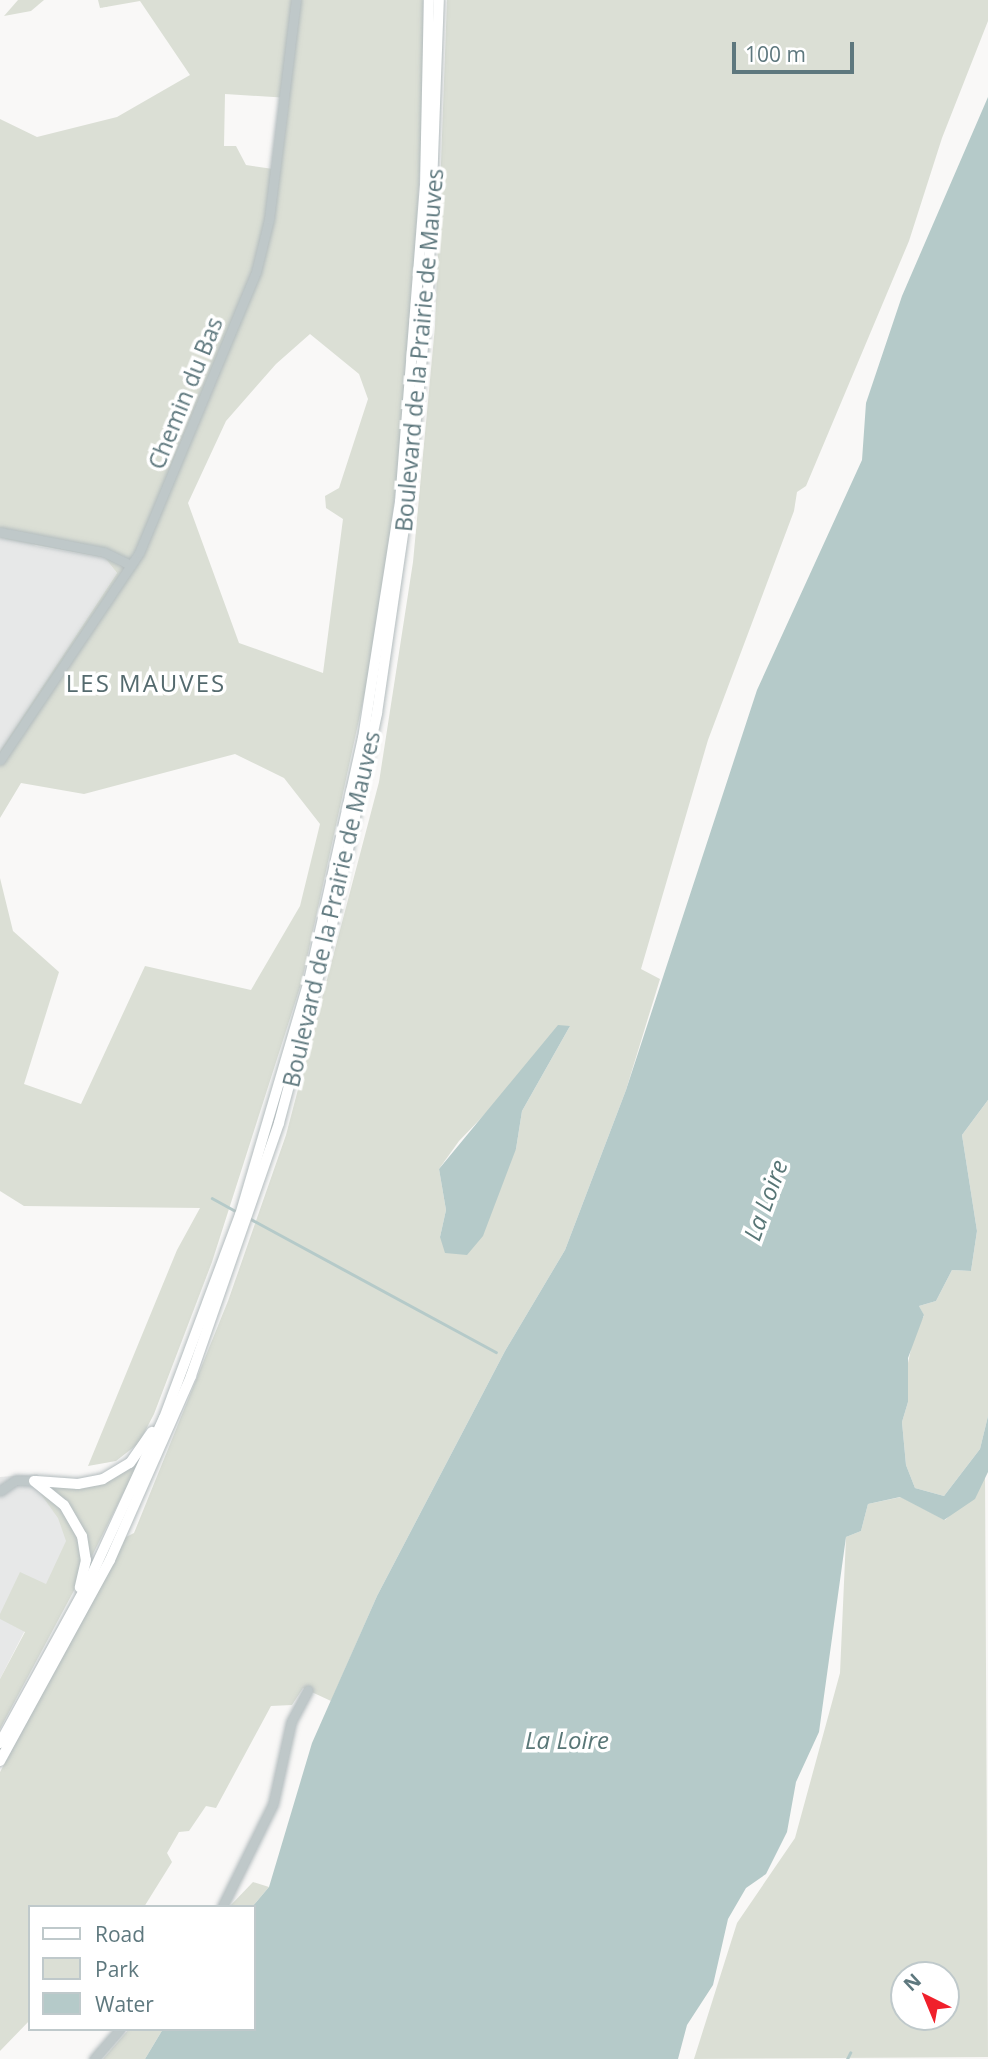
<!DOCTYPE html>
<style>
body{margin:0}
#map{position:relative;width:988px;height:2059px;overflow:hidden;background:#f9f8f7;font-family:"Open Sans",sans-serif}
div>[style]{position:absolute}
.built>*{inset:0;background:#e7e8e8}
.green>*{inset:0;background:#dbdfd5}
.water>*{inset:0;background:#b5cac9}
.stream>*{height:2.5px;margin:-1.25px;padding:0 1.25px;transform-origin:1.25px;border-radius:1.25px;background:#b5cac9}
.roads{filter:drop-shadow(0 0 2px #b3bcbe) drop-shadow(0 0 2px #b3bcbe)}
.minor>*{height:9px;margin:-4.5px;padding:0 4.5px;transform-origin:4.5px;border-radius:4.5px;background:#bfc8c9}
.major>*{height:10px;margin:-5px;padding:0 5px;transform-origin:5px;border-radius:5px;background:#fff}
span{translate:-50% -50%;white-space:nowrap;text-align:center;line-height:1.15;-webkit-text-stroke:7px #fff;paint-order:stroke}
.street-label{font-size:23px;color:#5e787e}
.neighbourhood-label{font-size:24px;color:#546a6e;letter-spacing:2px}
.water-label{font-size:24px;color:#587676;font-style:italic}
.legend{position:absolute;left:28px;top:1905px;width:228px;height:126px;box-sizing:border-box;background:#fff;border:2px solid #bfc9cb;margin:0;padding:9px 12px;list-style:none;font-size:21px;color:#5e787e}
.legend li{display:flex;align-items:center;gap:14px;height:35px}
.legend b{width:35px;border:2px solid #bfc9cb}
.north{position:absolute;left:890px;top:1961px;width:70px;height:70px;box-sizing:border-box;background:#fff;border:2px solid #bfc9cb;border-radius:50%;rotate:317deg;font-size:19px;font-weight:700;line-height:28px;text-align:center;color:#5e787e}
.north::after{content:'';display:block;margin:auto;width:24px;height:32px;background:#f0202b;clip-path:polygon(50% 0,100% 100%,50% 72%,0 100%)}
.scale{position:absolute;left:732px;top:42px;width:122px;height:32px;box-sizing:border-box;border:4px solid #5e787e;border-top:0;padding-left:9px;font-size:21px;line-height:24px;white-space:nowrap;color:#5e787e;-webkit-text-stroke:5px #fff;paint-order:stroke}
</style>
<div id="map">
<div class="built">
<div style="clip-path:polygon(0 528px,36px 546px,105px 558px,117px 573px,0 751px)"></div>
<div style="clip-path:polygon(37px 1474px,83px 1517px,0 1679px,0 1477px)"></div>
</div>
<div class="green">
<div style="clip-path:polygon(18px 0,44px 0,31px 11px,4px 16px)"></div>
<div style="clip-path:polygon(evenodd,98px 0,423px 0,424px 107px,404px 423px,385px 576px,372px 660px,302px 981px,212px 1262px,154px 1414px,139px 1443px,116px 1461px,88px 1466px,177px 1250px,200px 1208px,24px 1206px,0 1191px,0 878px,13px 931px,59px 972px,24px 1084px,81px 1104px,145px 966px,251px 990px,300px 906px,320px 824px,284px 778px,235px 754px,84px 794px,21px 783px,0 818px,0 751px,117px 573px,105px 558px,5px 539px,0 528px,0 119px,37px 137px,117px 117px,190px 75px,140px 1px,100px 8px,98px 0,225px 94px,289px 98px,280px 170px,246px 165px,236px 146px,224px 146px,225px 94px,98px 0,310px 334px,359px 374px,368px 399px,339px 488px,325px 496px,326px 508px,343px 519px,323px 673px,239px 643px,188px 503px,226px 421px,276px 364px,310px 334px)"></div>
<div style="clip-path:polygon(evenodd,447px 0,988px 0,988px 21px,942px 138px,909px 241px,806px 486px,797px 492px,794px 511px,708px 740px,641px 969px,660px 979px,626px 1090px,565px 1250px,505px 1351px,377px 1596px,331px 1701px,303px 1688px,292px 1705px,271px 1706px,216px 1808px,206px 1806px,189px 1831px,179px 1832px,167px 1853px,172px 1862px,144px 1907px,30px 1907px,30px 2020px,0 2051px,0 1772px,126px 1537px,134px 1533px,228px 1301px,286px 1135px,379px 782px,413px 562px,435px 326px,447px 0,570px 1026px,522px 1111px,516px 1149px,440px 1237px,446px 1210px,439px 1169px,459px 1141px,570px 1026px)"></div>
<div style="clip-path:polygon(988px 1100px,988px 1416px,980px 1449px,944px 1496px,915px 1488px,906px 1465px,902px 1422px,908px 1402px,905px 1377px,915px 1330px,924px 1316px,919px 1306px,936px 1301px,952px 1270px,971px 1271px,977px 1231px,962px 1135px)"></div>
<div style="clip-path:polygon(137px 1462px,138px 1464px,88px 1564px,87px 1539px,46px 1487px,98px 1486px)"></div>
<div style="clip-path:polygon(evenodd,985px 1471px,988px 2057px,694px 2059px,737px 1923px,795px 1838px,840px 1673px,846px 1537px,861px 1531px,868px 1504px,901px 1497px,945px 1520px,981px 1485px,985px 1471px,904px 1975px,946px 1975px,946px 2017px,904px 2017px,904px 1975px)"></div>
<div style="clip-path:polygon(40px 1493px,64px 1511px,78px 1532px,82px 1562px,78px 1583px,0 1729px,0 1679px,25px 1632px,0 1619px,0 1614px,20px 1572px,46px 1584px,66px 1541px,58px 1518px)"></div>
<div style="clip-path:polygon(253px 1882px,269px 1887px,252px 1907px,229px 1907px)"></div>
<div style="clip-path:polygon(129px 2029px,163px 2029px,145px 2059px,103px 2059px)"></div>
</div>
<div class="water">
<div style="clip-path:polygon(988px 97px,988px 1100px,962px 1135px,977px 1231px,971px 1271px,952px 1270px,936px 1301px,919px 1306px,924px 1315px,908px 1358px,908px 1402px,902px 1422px,906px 1465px,915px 1488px,944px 1496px,980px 1449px,988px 1416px,988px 1472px,975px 1499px,944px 1520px,900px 1497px,868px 1504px,861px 1531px,846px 1537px,819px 1732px,796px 1782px,787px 1832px,766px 1874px,746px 1888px,728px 1919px,713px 1985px,687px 2025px,678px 2059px,145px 2059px,163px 2029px,254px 2029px,252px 1907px,269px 1887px,312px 1743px,377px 1596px,505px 1351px,565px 1250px,626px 1090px,757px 690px,862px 460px,866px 403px,902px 296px)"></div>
<div style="clip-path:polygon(558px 1025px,570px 1026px,522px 1111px,516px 1149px,483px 1236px,467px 1255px,445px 1253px,440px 1237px,446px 1210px,439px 1169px)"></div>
</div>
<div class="stream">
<div style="left:212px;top:1198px;width:29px;rotate:29deg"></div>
<div style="left:249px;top:1218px;width:281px;rotate:28.5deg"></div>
<div style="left:847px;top:2059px;width:7px;rotate:-63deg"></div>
</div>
<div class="roads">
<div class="minor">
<div style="left:0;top:532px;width:106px;rotate:10.9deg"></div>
<div style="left:104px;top:552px;width:30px;rotate:26deg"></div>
<div style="left:0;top:760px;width:249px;rotate:-56.1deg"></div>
<div style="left:139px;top:553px;width:304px;rotate:-67.4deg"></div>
<div style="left:256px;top:272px;width:55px;rotate:-76.2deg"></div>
<div style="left:269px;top:219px;width:221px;rotate:-83deg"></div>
<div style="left:0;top:1491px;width:19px;rotate:-35deg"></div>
<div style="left:16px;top:1480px;width:18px;rotate:3deg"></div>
<div style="left:222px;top:1907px;width:115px;rotate:-63.7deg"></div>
<div style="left:273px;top:1804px;width:84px;rotate:-77.6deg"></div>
<div style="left:291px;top:1722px;width:36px;rotate:-62deg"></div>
<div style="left:94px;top:2059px;width:40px;rotate:-49deg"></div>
</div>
<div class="major">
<div style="left:34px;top:1481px;width:38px;rotate:39deg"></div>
<div style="left:64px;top:1505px;width:36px;rotate:60deg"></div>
<div style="left:82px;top:1536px;width:24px;rotate:81deg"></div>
<div style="left:86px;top:1560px;width:28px;rotate:103deg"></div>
<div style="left:36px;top:1481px;width:42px;rotate:4.1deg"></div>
<div style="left:78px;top:1484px;width:25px;rotate:-11deg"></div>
<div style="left:103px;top:1479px;width:31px;rotate:-31deg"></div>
<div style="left:130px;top:1463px;width:38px;rotate:-55deg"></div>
<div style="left:0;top:1743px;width:183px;rotate:-61.2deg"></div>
<div style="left:88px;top:1583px;width:182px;rotate:-65.3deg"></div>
<div style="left:164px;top:1418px;width:217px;rotate:-69.5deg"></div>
<div style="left:240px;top:1215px;width:244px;rotate:-73.6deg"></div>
<div style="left:309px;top:981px;width:249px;rotate:-77.5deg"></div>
<div style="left:363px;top:738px;width:239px;rotate:-81.1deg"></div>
<div style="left:400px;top:502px;width:317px;rotate:-85.5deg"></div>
<div style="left:425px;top:186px;width:186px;rotate:-88.8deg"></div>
<div style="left:0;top:1761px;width:229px;rotate:-61.3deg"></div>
<div style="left:110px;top:1560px;width:201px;rotate:-66.2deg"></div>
<div style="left:191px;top:1376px;width:268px;rotate:-70.8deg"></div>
<div style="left:279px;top:1123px;width:205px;rotate:-75deg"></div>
<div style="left:332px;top:925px;width:217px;rotate:-78deg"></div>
<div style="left:377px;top:713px;width:215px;rotate:-81.7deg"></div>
<div style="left:408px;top:500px;width:206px;rotate:-84.4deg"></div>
<div style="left:428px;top:295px;width:295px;rotate:-87.9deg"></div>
</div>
</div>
<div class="street-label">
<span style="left:419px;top:350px;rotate:-85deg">Boulevard de la Prairie de Mauves</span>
<span style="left:185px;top:393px;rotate:-68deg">Chemin du Bas</span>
<span style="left:331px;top:909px;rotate:-77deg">Boulevard de la Prairie de Mauves</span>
</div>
<div class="neighbourhood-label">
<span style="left:146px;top:683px">LES MAUVES</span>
</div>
<div class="water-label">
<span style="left:765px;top:1200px;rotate:-70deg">La Loire</span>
<span style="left:567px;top:1740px">La Loire</span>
</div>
<ul class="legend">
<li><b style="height:9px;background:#fff"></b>Road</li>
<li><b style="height:19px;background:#dbdfd5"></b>Park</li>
<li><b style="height:19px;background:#b5cac9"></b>Water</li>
</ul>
<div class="north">N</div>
<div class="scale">100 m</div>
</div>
